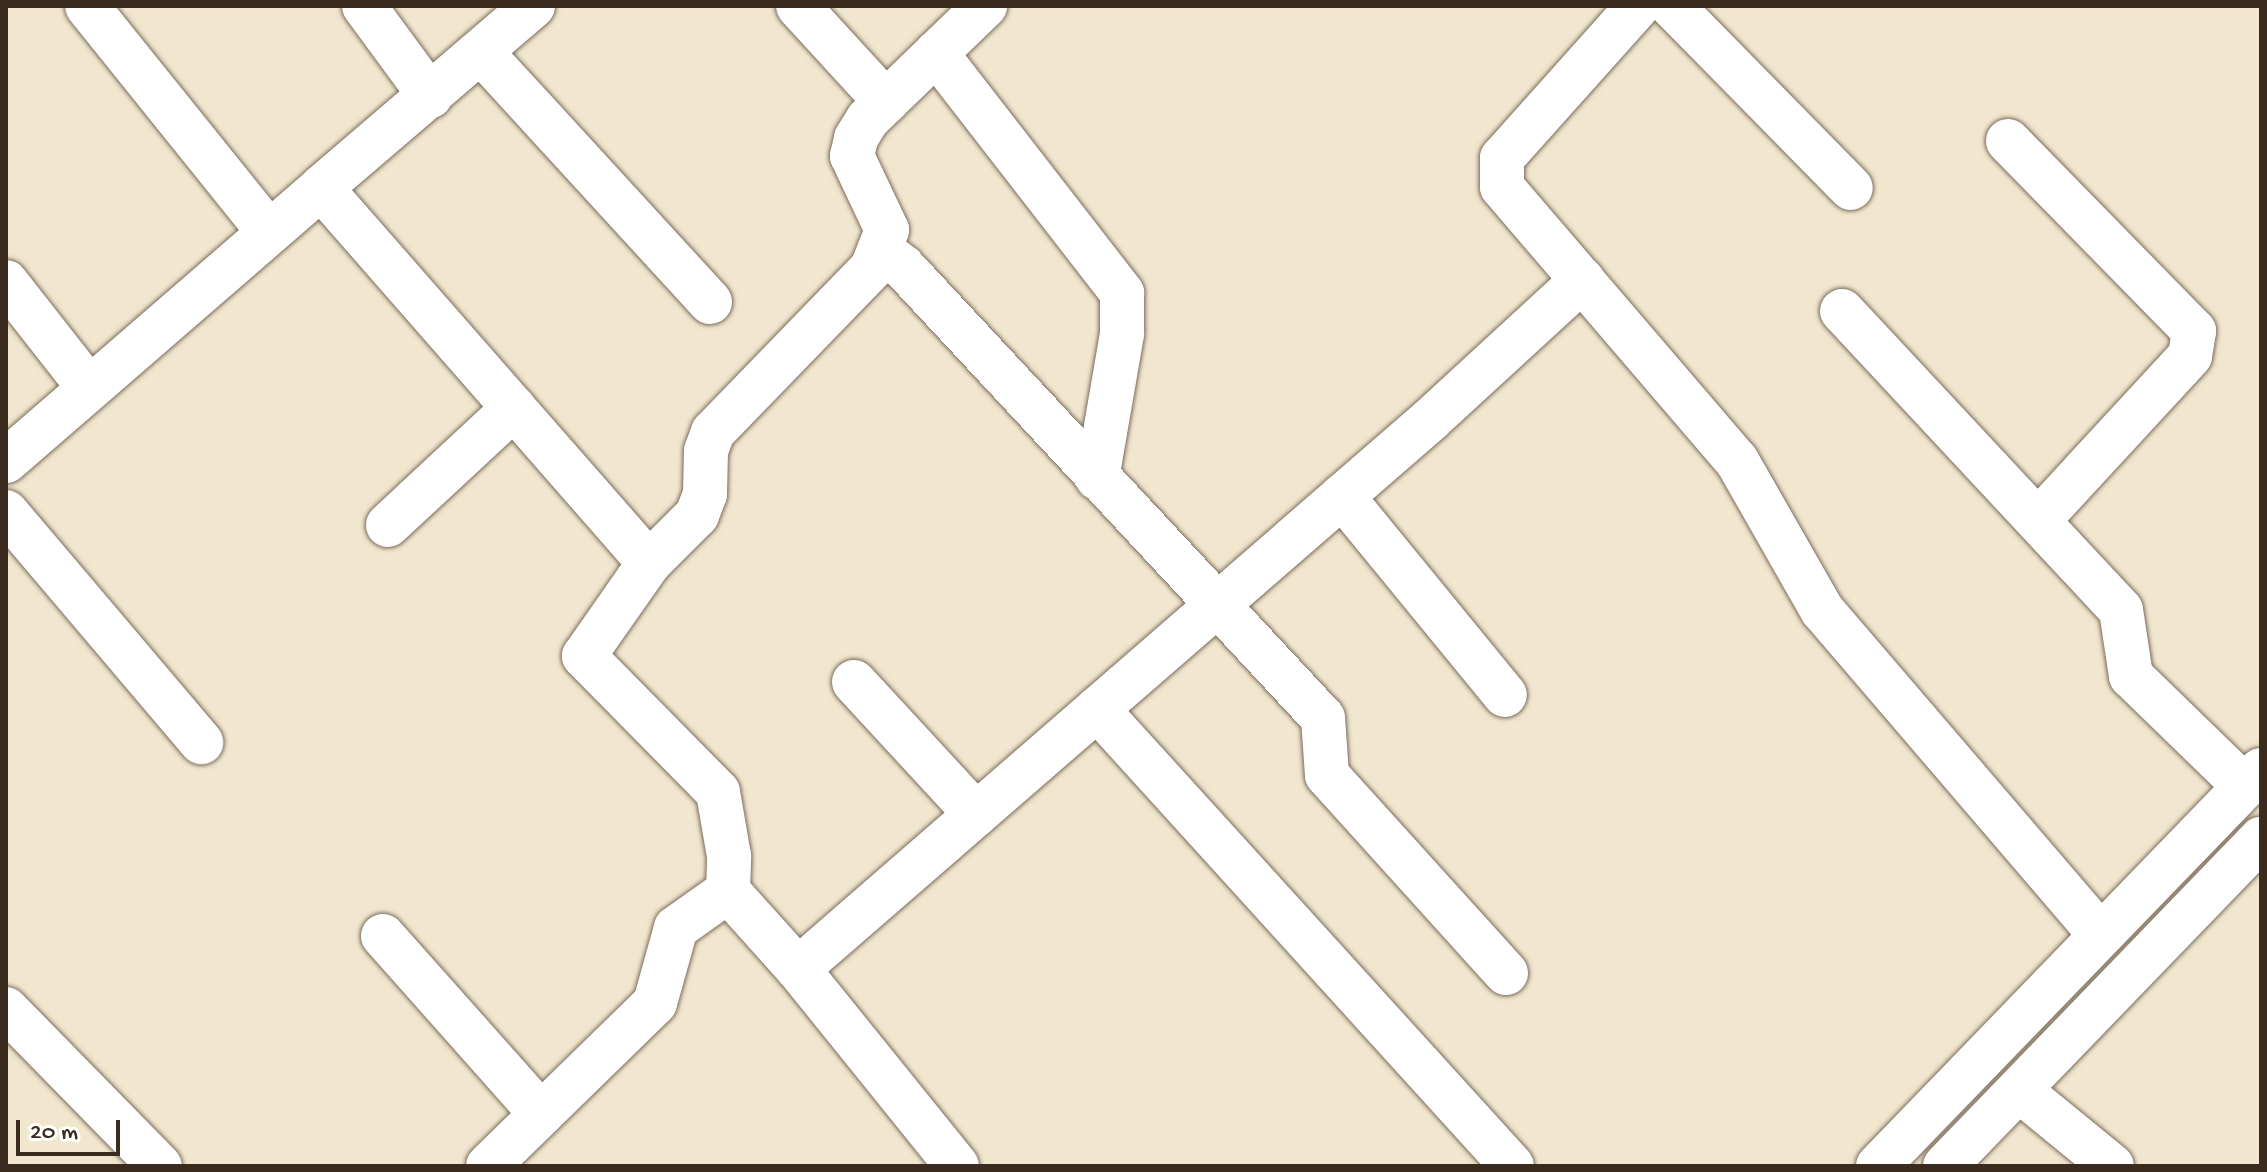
<!DOCTYPE html>
<style>
body{margin:0}
#map{position:relative;width:2267px;height:1172px;overflow:hidden;background:#f1e7cf;font-family:"Gochi Hand",sans-serif}
div>[style]{position:absolute}
.roads{filter:drop-shadow(0 0 2px #7b6c5c) drop-shadow(0 0 2px #7b6c5c)}
.minor>*{height:44px;margin:-22px;padding:0 22px;transform-origin:22px;border-radius:22px;background:#fff}
.highway>*{height:44px;margin:-22px;padding:0 22px;transform-origin:22px;border-radius:22px;background:#fff}
span{translate:-50% -50%;white-space:nowrap;text-align:center;line-height:1.15;-webkit-text-stroke:6px #fff;paint-order:stroke}
.frame{position:absolute;inset:0;border:8px solid #3b2a1e;pointer-events:none}
.scale{position:absolute;left:16px;top:1120px;width:104px;height:36px;box-sizing:border-box;border:4px solid #3b2a1e;border-top:0;padding-left:10px;font-size:24px;line-height:28px;white-space:nowrap;color:#3b2a1e;-webkit-text-stroke:6px #fff;paint-order:stroke}
</style>
<div id="map">
<div class="roads">
<div class="minor">
<div style="left:87px;top:6px;width:290px;rotate:51.2deg"></div>
<div style="left:364px;top:6px;width:112px;rotate:53.7deg"></div>
<div style="left:533px;top:6px;width:279px;rotate:139.4deg"></div>
<div style="left:321px;top:188px;width:498px;rotate:48.8deg"></div>
<div style="left:798px;top:6px;width:130px;rotate:47.5deg"></div>
<div style="left:1638px;top:6px;width:204px;rotate:131.8deg"></div>
<div style="left:1502px;top:158px;width:29px;rotate:90deg"></div>
<div style="left:1502px;top:187px;width:361px;rotate:49.4deg"></div>
<div style="left:1737px;top:461px;width:172px;rotate:60.3deg"></div>
<div style="left:1822px;top:610px;width:428px;rotate:49.4deg"></div>
<div style="left:1672px;top:6px;width:255px;rotate:45.5deg"></div>
<div style="left:481px;top:52px;width:339px;rotate:47.5deg"></div>
<div style="left:936px;top:53px;width:304px;rotate:52.2deg"></div>
<div style="left:1122px;top:293px;width:41px;rotate:90deg"></div>
<div style="left:1122px;top:334px;width:146px;rotate:99.8deg"></div>
<div style="left:2008px;top:141px;width:266px;rotate:45.6deg"></div>
<div style="left:2194px;top:331px;width:25px;rotate:99deg"></div>
<div style="left:2190px;top:356px;width:224px;rotate:132.7deg"></div>
<div style="left:882px;top:251px;width:26px;rotate:37deg"></div>
<div style="left:903px;top:267px;width:616px;rotate:47.04deg"></div>
<div style="left:1323px;top:718px;width:57px;rotate:86deg"></div>
<div style="left:1327px;top:775px;width:267px;rotate:47.9deg"></div>
<div style="left:6px;top:282px;width:135px;rotate:51.9deg"></div>
<div style="left:1842px;top:311px;width:409px;rotate:47deg"></div>
<div style="left:2121px;top:610px;width:67px;rotate:81.4deg"></div>
<div style="left:2131px;top:676px;width:159px;rotate:44.2deg"></div>
<div style="left:6px;top:461px;width:417px;rotate:-40.9deg"></div>
<div style="left:1342px;top:496px;width:257px;rotate:50.7deg"></div>
<div style="left:6px;top:512px;width:302px;rotate:49.7deg"></div>
<div style="left:388px;top:525px;width:172px;rotate:-42.9deg"></div>
<div style="left:854px;top:682px;width:180px;rotate:47.3deg"></div>
<div style="left:1097px;top:709px;width:617px;rotate:47.76deg"></div>
<div style="left:383px;top:936px;width:238px;rotate:48.4deg"></div>
<div style="left:798px;top:969px;width:837px;rotate:-40.98deg"></div>
<div style="left:1430px;top:420px;width:207px;rotate:-42.6deg"></div>
<div style="left:6px;top:1009px;width:220px;rotate:45.6deg"></div>
<div style="left:2019px;top:1090px;width:120px;rotate:39.3deg"></div>
<div style="left:488px;top:1166px;width:233px;rotate:-44.3deg"></div>
<div style="left:655px;top:1003px;width:78px;rotate:-74.4deg"></div>
<div style="left:676px;top:928px;width:64px;rotate:-35.4deg"></div>
<div style="left:957px;top:1166px;width:253px;rotate:-128.9deg"></div>
<div style="left:798px;top:969px;width:105px;rotate:-131.9deg"></div>
<div style="left:728px;top:891px;width:35px;rotate:-88deg"></div>
<div style="left:729px;top:856px;width:65px;rotate:-99.8deg"></div>
<div style="left:718px;top:792px;width:191px;rotate:-134.6deg"></div>
<div style="left:584px;top:656px;width:113px;rotate:-55deg"></div>
<div style="left:649px;top:563px;width:68px;rotate:-45deg"></div>
<div style="left:697px;top:515px;width:22px;rotate:-69deg"></div>
<div style="left:705px;top:494px;width:43px;rotate:-88.7deg"></div>
<div style="left:706px;top:451px;width:20px;rotate:-70deg"></div>
<div style="left:713px;top:432px;width:228px;rotate:-45.9deg"></div>
<div style="left:872px;top:268px;width:41px;rotate:-68.5deg"></div>
<div style="left:887px;top:230px;width:82px;rotate:-115.3deg"></div>
<div style="left:852px;top:156px;width:18px;rotate:-77deg"></div>
<div style="left:856px;top:138px;width:22px;rotate:-58deg"></div>
<div style="left:868px;top:119px;width:163px;rotate:-44deg"></div>
</div>
<div class="highway">
<div style="left:1878px;top:1166px;width:551px;rotate:-45.96deg"></div>
<div style="left:1945px;top:1166px;width:455px;rotate:-46deg"></div>
</div>
</div>
<div class="frame"></div>
<div class="scale">20 m</div>
</div>
